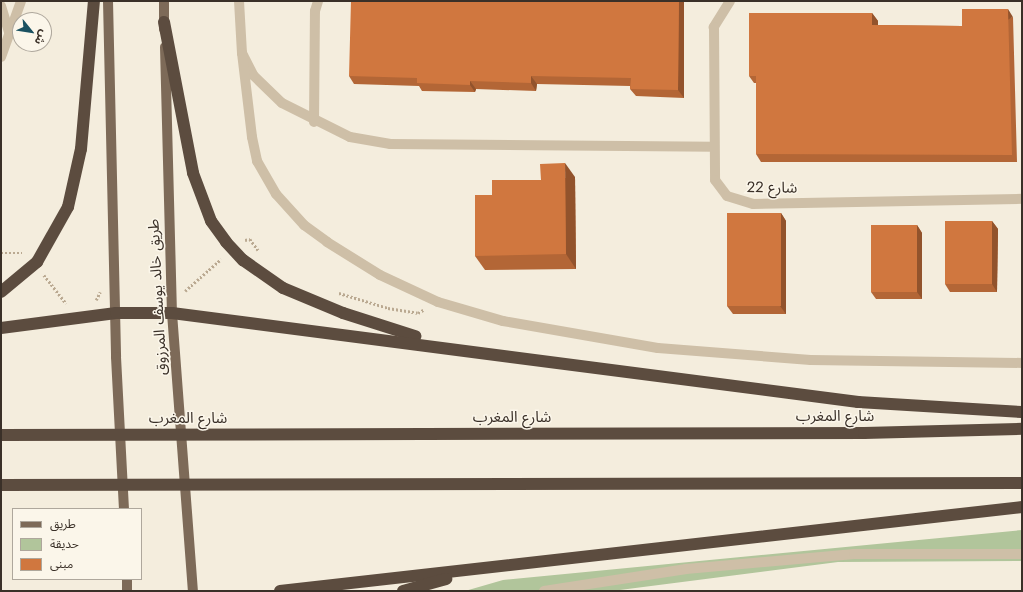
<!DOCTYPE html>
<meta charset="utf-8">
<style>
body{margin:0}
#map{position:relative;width:1023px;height:592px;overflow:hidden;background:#f4eddd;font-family:Jost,"Noto Sans Arabic",sans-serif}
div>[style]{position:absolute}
.green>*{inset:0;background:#b1c59b}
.path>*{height:2.5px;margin-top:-1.25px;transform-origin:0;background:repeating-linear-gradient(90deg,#baa991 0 2px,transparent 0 4px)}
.service>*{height:10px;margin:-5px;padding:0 5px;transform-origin:5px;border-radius:5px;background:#cebfa7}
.minor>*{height:10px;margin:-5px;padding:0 5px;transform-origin:5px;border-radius:5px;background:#cebfa7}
.primary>*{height:10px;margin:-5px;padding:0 5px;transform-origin:5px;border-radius:5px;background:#7d6a58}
.motorway>*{height:12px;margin:-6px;padding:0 6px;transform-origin:6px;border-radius:6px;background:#5c4c3f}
.wall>*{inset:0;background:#b36636}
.shaded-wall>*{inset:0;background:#92532c;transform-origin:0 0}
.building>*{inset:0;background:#d0773f;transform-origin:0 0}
span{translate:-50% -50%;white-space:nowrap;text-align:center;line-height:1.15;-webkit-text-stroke:3px #fbf6ea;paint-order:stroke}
.street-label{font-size:15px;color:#3a3028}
.frame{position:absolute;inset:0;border:2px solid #3a3028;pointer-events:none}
.legend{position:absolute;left:12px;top:508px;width:130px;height:72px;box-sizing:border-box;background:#fbf6ea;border:1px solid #aea79c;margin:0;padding:5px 7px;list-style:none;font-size:12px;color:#3a3028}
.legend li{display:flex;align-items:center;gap:8px;height:20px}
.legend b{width:20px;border:1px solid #aea79c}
.north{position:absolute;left:12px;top:12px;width:40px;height:40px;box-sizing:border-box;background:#fbf6ea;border:1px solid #aea79c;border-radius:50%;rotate:120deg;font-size:11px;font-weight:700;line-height:16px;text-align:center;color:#3a3028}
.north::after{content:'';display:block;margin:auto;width:14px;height:18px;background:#1a5160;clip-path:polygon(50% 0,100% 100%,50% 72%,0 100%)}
</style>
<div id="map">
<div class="green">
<div style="clip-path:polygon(1022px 530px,1022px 561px,838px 562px,612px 591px,465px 591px,503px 580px)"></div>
</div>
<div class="path">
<div style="left:245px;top:240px;width:5px;rotate:-11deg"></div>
<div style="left:250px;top:239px;width:14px;rotate:54deg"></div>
<div style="left:1px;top:253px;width:21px"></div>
<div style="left:44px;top:275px;width:36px;rotate:52deg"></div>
<div style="left:185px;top:291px;width:48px;rotate:-41.6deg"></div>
<div style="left:339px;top:293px;width:51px;rotate:17deg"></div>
<div style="left:388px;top:308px;width:30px;rotate:9deg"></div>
<div style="left:418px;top:313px;width:6px;rotate:-31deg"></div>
<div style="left:96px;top:300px;width:9px;rotate:-63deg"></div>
</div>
<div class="service">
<div style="left:239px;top:1px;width:52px;rotate:86.7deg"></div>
<div style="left:242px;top:53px;width:25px;rotate:63deg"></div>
<div style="left:253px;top:75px;width:40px;rotate:44deg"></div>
<div style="left:282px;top:103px;width:76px;rotate:26.6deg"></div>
<div style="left:350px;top:137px;width:41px;rotate:9.9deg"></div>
<div style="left:390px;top:144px;width:324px;rotate:0.5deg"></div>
<div style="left:1px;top:6px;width:27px;rotate:73deg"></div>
<div style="left:242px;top:53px;width:85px;rotate:83.2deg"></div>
<div style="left:252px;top:137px;width:25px;rotate:78deg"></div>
<div style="left:257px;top:161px;width:38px;rotate:60deg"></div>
<div style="left:276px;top:194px;width:42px;rotate:47.9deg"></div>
<div style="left:304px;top:225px;width:29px;rotate:36deg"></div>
<div style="left:327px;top:242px;width:62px;rotate:31.9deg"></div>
<div style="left:380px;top:275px;width:64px;rotate:25deg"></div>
<div style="left:438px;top:302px;width:68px;rotate:16.3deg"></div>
<div style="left:503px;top:321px;width:157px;rotate:9.9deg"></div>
<div style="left:658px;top:348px;width:153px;rotate:4.5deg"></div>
<div style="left:811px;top:360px;width:211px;rotate:0.8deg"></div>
<div style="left:1px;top:57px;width:59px;rotate:-70.3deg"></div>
<div style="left:314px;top:122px;width:111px;rotate:-89.5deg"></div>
<div style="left:315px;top:11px;width:10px;rotate:-73deg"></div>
<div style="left:544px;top:591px;width:144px;rotate:-8.8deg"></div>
<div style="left:686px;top:569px;width:169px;rotate:-5.1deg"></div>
<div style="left:854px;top:554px;width:168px"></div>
</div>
<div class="minor">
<div style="left:730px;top:1px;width:31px;rotate:122deg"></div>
<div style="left:714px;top:27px;width:153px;rotate:89.6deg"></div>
<div style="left:715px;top:180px;width:20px;rotate:53deg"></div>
<div style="left:727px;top:196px;width:27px;rotate:17deg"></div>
<div style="left:753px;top:204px;width:269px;rotate:-1.1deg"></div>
</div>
<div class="primary">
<div style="left:108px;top:1px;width:356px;rotate:88.7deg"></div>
<div style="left:116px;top:357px;width:152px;rotate:87deg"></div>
<div style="left:164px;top:1px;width:28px;rotate:90deg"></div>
<div style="left:165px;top:47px;width:266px;rotate:88.5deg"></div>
<div style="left:172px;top:313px;width:279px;rotate:85.7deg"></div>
<div style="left:127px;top:591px;width:12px;rotate:-90deg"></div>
</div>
<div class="motorway">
<div style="left:164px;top:22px;width:154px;rotate:79.1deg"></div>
<div style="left:193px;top:173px;width:51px;rotate:69.4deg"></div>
<div style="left:211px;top:221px;width:26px;rotate:54deg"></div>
<div style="left:226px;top:242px;width:25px;rotate:47deg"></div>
<div style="left:243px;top:260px;width:49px;rotate:35deg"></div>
<div style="left:283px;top:288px;width:65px;rotate:22.6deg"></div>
<div style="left:343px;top:313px;width:76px;rotate:17.7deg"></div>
<div style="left:1px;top:292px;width:47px;rotate:-39.8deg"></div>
<div style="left:37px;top:262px;width:63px;rotate:-60.6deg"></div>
<div style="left:68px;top:207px;width:59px;rotate:-77.4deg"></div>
<div style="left:81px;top:149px;width:149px;rotate:-85deg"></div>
<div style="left:1px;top:328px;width:116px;rotate:-7.4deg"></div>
<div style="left:116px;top:313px;width:56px"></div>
<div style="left:172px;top:313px;width:692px;rotate:7.39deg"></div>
<div style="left:858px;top:402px;width:164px;rotate:3.5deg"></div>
<div style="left:1px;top:435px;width:863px;rotate:-0.13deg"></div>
<div style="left:864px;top:433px;width:158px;rotate:-1.5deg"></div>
<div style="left:1px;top:485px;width:1021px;rotate:-0.11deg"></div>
<div style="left:280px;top:591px;width:747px;rotate:-6.46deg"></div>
<div style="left:403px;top:591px;width:45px;rotate:-15.6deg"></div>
</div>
<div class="wall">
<div style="clip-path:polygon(684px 1px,684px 98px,636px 96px,630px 89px,630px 86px,537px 84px,536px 91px,476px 89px,475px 92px,422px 91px,419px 86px,354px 84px,349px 76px)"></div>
<div style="clip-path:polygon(872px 13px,878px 21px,878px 25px,962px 26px,1013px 17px,1017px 162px,761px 162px,756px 154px,756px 83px,754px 83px,749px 76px)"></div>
<div style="clip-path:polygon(575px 177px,576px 269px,485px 270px,475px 256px,492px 195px,541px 180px)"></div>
<div style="clip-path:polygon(781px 213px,786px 221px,786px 314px,733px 314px,727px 306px)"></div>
<div style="clip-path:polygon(992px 221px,998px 229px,997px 292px,950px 292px,945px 284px)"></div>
<div style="clip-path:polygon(917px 225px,922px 233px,922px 299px,876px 299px,871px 292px)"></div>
</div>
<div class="shaded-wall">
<div style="clip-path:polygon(679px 1px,684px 1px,684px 98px,678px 90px)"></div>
<div style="left:1008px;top:9px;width:9px;height:146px;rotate:58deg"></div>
<div style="clip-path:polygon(872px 13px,878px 21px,878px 33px,872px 25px)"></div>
<div style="clip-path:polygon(531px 76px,537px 84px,536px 91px,531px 83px)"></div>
<div style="clip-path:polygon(470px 81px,476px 89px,475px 92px,470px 85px)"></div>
<div style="clip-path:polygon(565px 163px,575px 177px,576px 269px,566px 254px)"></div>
<div style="clip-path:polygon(781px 213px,786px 221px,786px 314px,780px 306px)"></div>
<div style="clip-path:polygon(992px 221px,998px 229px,997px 292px,992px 284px)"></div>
<div style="clip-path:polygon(917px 225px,922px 233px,922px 299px,917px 292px)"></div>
</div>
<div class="building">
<div style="clip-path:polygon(351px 1px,679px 1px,678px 90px,630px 89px,631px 78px,531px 76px,531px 83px,470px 81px,470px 85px,417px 83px,417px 78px,349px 76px)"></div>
<div style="clip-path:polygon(962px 9px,1008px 9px,1012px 155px,756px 154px,756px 76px,749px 76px,749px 13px,872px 13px,872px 25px,962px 26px)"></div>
<div style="clip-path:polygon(565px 163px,566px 254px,475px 256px,475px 195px,492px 195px,492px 180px,541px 180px,540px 164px)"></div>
<div style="left:727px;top:213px;width:54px;height:93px"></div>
<div style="left:945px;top:221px;width:47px;height:63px"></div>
<div style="left:871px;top:225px;width:46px;height:67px"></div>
</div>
<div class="street-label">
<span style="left:772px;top:188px;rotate:1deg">شارع 22</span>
<span style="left:158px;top:297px;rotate:-93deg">طريق خالد يوسف المرزوق</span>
<span style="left:835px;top:417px">شارع المغرب</span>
<span style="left:512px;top:418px">شارع المغرب</span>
<span style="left:188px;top:419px">شارع المغرب</span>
</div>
<div class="frame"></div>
<ul class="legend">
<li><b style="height:5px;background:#7d6a58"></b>طريق</li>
<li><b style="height:11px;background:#b1c59b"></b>حديقة</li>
<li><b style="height:11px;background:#d0773f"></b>مبنى</li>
</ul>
<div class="north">ش</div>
</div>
